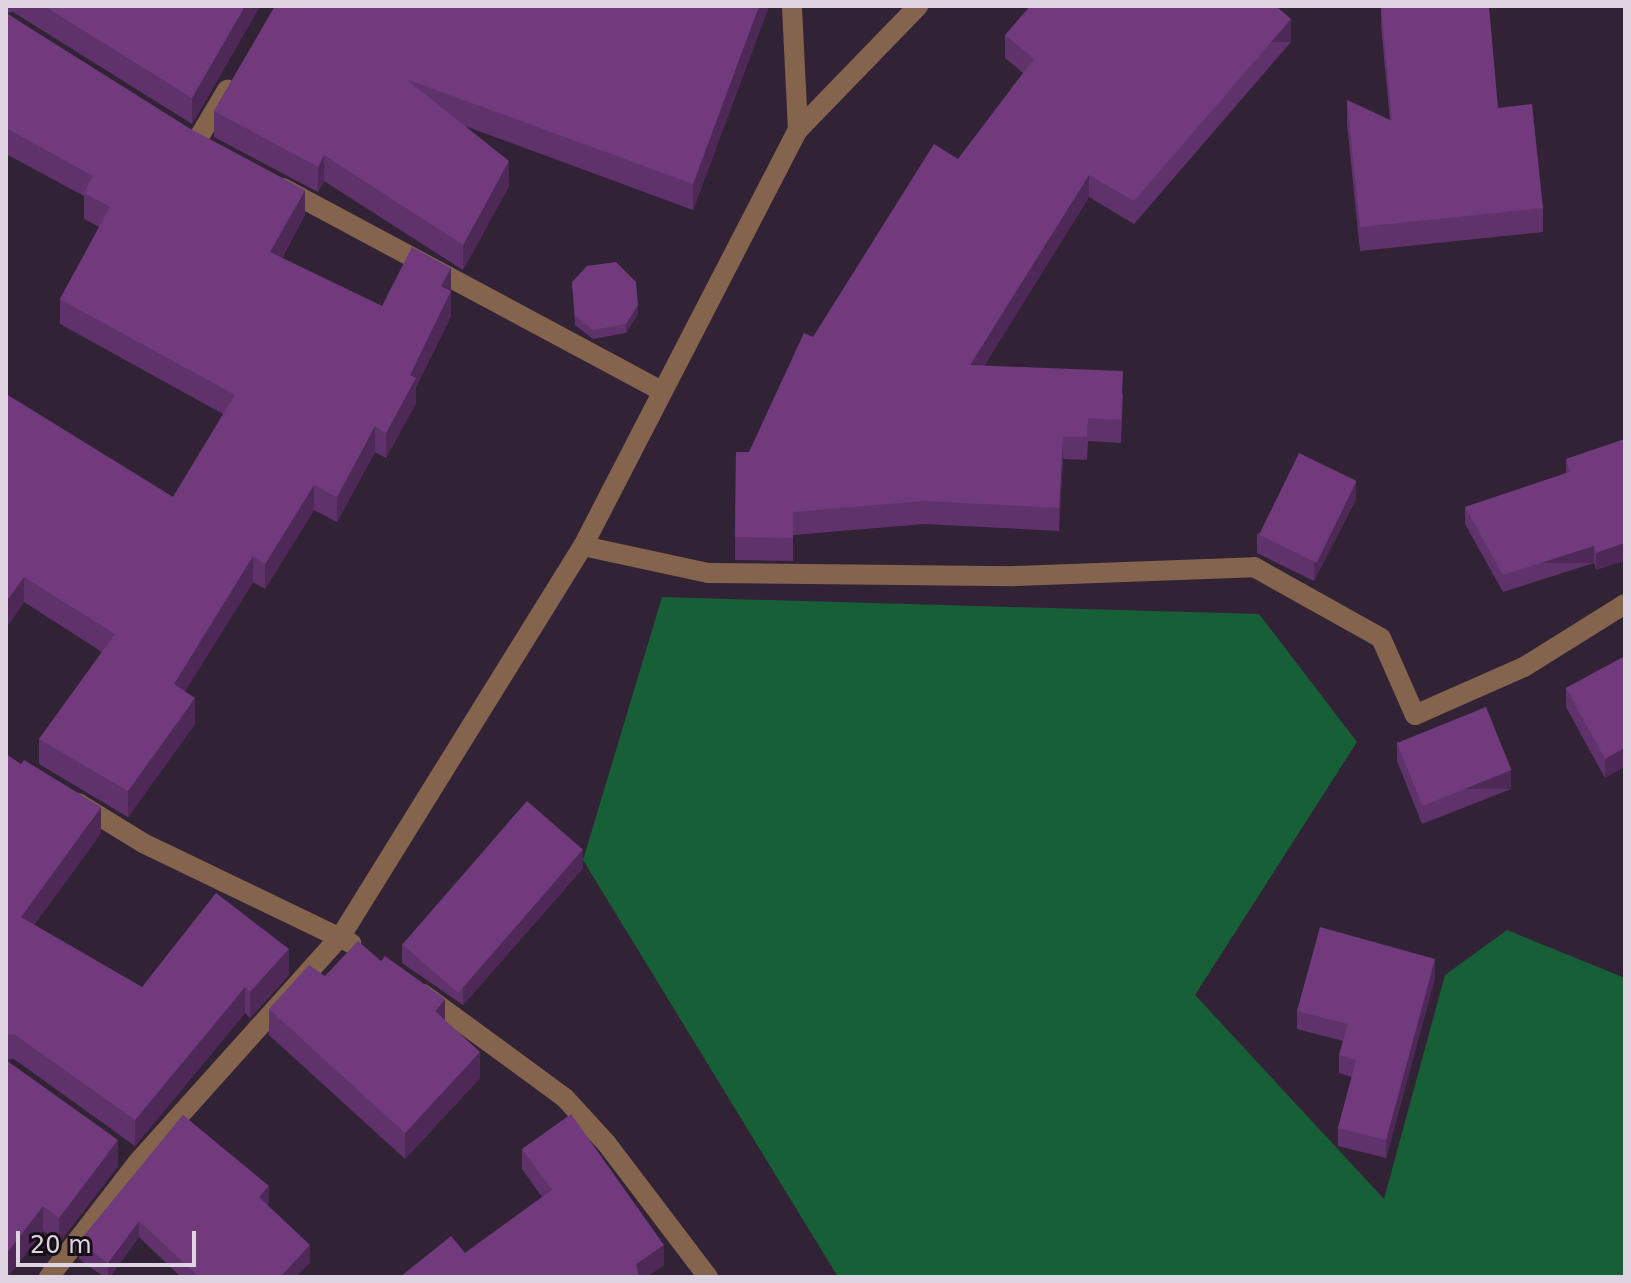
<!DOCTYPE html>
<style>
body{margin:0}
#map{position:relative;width:1631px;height:1283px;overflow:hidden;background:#322236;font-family:"DejaVu Sans",sans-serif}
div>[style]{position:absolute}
.forest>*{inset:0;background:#175f37}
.minor>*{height:20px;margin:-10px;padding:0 10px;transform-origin:10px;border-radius:10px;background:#85644e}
.wall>*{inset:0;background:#60326c}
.shaded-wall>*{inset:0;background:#4e2958;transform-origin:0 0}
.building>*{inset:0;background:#703a7d;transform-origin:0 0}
span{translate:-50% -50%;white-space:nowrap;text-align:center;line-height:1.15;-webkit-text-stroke:7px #160f17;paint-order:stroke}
.frame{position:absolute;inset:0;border:8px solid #dfd4e1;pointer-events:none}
.scale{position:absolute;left:16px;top:1231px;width:180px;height:36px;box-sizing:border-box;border:4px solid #dfd4e1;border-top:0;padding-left:10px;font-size:24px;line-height:28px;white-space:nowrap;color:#dfd4e1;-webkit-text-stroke:6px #160f17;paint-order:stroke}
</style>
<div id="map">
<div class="forest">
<div style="clip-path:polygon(662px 597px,1259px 614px,1357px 742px,1195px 995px,1384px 1199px,1445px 975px,1507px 930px,1625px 978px,1625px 1277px,838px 1277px,583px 860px)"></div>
</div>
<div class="minor">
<div style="left:798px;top:130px;width:173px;rotate:-45.9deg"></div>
<div style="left:196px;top:142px;width:61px;rotate:-59.2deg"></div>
<div style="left:283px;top:188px;width:428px;rotate:28.2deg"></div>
<div style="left:583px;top:546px;width:128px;rotate:12.2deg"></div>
<div style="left:708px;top:573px;width:306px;rotate:0.6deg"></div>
<div style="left:1014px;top:576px;width:240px;rotate:-2.1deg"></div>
<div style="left:1254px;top:567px;width:145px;rotate:29.2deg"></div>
<div style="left:1381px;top:638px;width:84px;rotate:66.2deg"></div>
<div style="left:1415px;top:715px;width:119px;rotate:-23.8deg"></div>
<div style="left:1524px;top:667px;width:119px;rotate:-32deg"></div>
<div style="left:78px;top:803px;width:76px;rotate:31.6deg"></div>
<div style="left:143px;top:843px;width:231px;rotate:25.7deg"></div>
<div style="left:423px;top:994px;width:176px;rotate:36.2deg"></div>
<div style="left:565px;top:1098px;width:62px;rotate:47.6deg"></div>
<div style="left:607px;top:1144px;width:167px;rotate:52.8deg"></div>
<div style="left:49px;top:1277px;width:144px;rotate:-52.3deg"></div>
<div style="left:137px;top:1163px;width:305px;rotate:-48.1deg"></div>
<div style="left:341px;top:936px;width:459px;rotate:-58.2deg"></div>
<div style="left:583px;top:546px;width:468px;rotate:-62.7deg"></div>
<div style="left:798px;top:130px;width:124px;rotate:-92.8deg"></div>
</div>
<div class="wall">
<div style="clip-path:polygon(6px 6px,260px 6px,192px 124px,13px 12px,7px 13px,305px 215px,282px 258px,382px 306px,451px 268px,451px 316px,416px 387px,416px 403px,386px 458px,375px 452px,337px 522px,314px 510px,265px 589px,253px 582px,185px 691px,195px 724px,128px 817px,39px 764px,39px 739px,102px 652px,24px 602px,6px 628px,6px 394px,173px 497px,223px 414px,60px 324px,60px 299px,99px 227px,84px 219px,84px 196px,6px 154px)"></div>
<div style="clip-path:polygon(275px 6px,769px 6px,693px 210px,465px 126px,509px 186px,463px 270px,324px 181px,318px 192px,214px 137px,214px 111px)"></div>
<div style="clip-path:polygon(1381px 6px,1498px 108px,1543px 208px,1543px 232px,1360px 251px,1347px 124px,1347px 100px,1390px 120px,1381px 26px)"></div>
<div style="clip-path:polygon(1005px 35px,1291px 42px,1134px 224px,1089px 197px,984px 366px,1123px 394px,1121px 443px,1088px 441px,1087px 460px,1063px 459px,1059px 531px,924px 524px,793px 535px,793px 561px,735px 560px,736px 452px,749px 452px,958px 159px,1023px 73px,1005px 58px)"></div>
<div style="clip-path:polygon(572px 282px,638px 314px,626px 333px,593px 339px,575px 325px)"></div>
<div style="clip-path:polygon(1625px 439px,1596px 570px,1594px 563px,1503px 592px,1465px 524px,1465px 507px,1566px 473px,1566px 459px)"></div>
<div style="clip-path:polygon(1356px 499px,1314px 581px,1257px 553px,1257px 534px)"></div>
<div style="clip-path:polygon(1625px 656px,1605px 778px,1566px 707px,1566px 688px)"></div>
<div style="clip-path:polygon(1397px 742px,1511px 789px,1422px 824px,1397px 761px)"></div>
<div style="clip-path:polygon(6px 754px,101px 833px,34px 925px,142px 987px,289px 975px,250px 1018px,245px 1013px,135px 1146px,14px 1059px,6px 1060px)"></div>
<div style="clip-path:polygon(583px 868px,463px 1005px,402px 963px,402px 944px)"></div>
<div style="clip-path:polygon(325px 976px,445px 1021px,480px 1078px,405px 1159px,269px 1035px,269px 1009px)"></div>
<div style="clip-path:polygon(1435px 978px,1386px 1158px,1338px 1146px,1338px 1128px,1352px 1077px,1339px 1073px,1339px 1055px,1343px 1041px,1297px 1029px,1297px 1011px)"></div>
<div style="clip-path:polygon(6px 1060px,118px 1166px,59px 1243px,43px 1231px,8px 1277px,6px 1277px)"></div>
<div style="clip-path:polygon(183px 1115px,269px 1202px,267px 1204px,310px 1262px,296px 1277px,181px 1277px,139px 1237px,110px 1277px,104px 1277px,79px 1259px,79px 1242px)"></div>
<div style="clip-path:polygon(522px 1149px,664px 1265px,465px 1253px,542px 1197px,522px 1169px)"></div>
</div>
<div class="shaded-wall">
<div style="clip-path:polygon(245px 6px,260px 6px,192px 124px,192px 98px)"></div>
<div style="clip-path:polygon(759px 6px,769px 6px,693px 210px,693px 184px)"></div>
<div style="left:1291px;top:19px;width:23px;height:240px;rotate:90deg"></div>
<div style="clip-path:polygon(324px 155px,324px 181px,318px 192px,318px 167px)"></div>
<div style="clip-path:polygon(509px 161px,509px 186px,463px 270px,463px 245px)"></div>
<div style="clip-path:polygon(1089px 175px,1089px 197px,970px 388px,970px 365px)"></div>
<div style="clip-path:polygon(305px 190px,305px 215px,270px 278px,270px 252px)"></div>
<div style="clip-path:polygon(451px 268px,451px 316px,416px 387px,416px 403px,386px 458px,386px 433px,410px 375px,441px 286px)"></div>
<div style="clip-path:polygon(638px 305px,638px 314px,626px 333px,626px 324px)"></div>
<div style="clip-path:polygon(375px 426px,375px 452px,337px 522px,337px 497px)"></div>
<div style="clip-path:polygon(1063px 437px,1063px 459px,1059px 531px,1059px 508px)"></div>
<div style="clip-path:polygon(1356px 481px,1356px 499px,1314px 581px,1314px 562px)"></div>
<div style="clip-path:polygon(314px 485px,314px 510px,265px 589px,265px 564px)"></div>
<div style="clip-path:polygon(1625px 543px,1625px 561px,1596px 570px,1596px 553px)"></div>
<div style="left:1594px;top:546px;width:17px;height:96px;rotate:90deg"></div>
<div style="clip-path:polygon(253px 556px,253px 582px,174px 709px,174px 684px)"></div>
<div style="clip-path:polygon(24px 577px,24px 602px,6px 628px,6px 602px)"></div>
<div style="clip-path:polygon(195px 698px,195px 724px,128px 817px,128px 791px)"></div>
<div style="clip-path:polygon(1625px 748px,1625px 767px,1605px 778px,1605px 759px)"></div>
<div style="left:1511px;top:770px;width:19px;height:96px;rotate:90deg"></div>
<div style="clip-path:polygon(101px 807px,101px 833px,21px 943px,21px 917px)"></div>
<div style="clip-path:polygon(583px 849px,583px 868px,463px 1005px,463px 986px)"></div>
<div style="clip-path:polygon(289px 949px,289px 975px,250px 1018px,250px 992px)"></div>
<div style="clip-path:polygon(1435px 959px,1435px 978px,1386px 1158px,1386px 1140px)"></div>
<div style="clip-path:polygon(245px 987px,245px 1013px,135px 1146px,135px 1120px)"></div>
<div style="clip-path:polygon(445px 999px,445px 1025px,435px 1011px)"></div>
<div style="clip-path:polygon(480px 1052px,480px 1078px,405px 1159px,405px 1133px)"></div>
<div style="clip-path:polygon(118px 1140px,118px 1166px,59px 1243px,59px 1218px)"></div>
<div style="clip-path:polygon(269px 1186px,269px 1202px,259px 1214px,259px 1197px)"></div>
<div style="clip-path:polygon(43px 1206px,43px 1231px,8px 1277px,6px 1277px,6px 1254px)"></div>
<div style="clip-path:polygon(139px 1221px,139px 1237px,110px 1277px,108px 1277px,108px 1263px)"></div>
<div style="clip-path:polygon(310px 1245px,310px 1262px,296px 1277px,280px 1277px)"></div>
<div style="clip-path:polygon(664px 1245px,664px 1265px,647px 1277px,636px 1277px,636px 1264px)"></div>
</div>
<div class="building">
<div style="clip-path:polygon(44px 6px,245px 6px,192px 98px)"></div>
<div style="clip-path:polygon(275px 6px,759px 6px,693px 184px,406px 79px,509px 161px,463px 245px,324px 155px,318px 167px,214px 111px)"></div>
<div style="clip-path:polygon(1030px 6px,1276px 6px,1291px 19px,1134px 201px,1089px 175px,970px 365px,1123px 371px,1121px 420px,1088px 418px,1087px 437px,1063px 437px,1059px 508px,924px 501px,793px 512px,793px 538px,735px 537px,736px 452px,749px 452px,804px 333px,813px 337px,934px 144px,958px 159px,1034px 59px,1005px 35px)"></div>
<div style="clip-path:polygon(1381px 6px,1489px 6px,1498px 108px,1532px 104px,1543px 208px,1360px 227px,1347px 100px,1392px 121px)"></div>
<div style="clip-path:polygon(6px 13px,189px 128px,305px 190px,270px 252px,382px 306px,412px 247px,451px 268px,441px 286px,451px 291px,410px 375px,416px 378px,386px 433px,375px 426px,337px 497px,314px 485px,265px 564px,253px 556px,174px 684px,195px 698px,128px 791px,39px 739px,115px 634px,24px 577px,6px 602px,6px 394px,173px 497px,235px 395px,60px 299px,110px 207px,84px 193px,93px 176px,6px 128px)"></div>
<div style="clip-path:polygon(616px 262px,636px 282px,638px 305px,626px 324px,593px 330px,575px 316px,572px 282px,587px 266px)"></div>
<div style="clip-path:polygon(1625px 439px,1625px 543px,1596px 553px,1594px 546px,1503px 575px,1465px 507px,1570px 472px,1566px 459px)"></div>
<div style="left:1299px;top:453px;width:64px;height:91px;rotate:26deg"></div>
<div style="clip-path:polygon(1625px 656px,1625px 748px,1605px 759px,1566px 688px)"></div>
<div style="left:1486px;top:707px;width:68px;height:96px;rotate:68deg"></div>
<div style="clip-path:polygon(6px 754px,21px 764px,24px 760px,101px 807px,21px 917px,142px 987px,216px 893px,289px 949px,250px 992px,245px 987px,135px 1120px,14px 1034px,6px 1035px)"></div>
<div style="left:527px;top:801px;width:74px;height:190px;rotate:41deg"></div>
<div style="clip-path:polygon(1320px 927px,1435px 959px,1386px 1140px,1338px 1128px,1356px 1060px,1339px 1055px,1348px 1024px,1297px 1011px)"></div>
<div style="clip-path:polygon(358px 941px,381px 961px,385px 956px,445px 999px,435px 1011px,480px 1052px,405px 1133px,269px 1009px,309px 965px,325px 976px)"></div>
<div style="clip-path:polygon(6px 1060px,118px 1140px,59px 1218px,43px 1206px,6px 1254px)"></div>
<div style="clip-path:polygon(571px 1114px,664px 1245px,636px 1264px,639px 1277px,400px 1277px,451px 1236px,465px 1253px,552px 1190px,522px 1149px)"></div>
<div style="clip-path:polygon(183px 1115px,269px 1186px,259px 1197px,310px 1245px,280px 1277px,199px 1277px,139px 1221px,108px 1263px,79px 1242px)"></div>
</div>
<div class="frame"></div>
<div class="scale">20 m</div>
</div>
